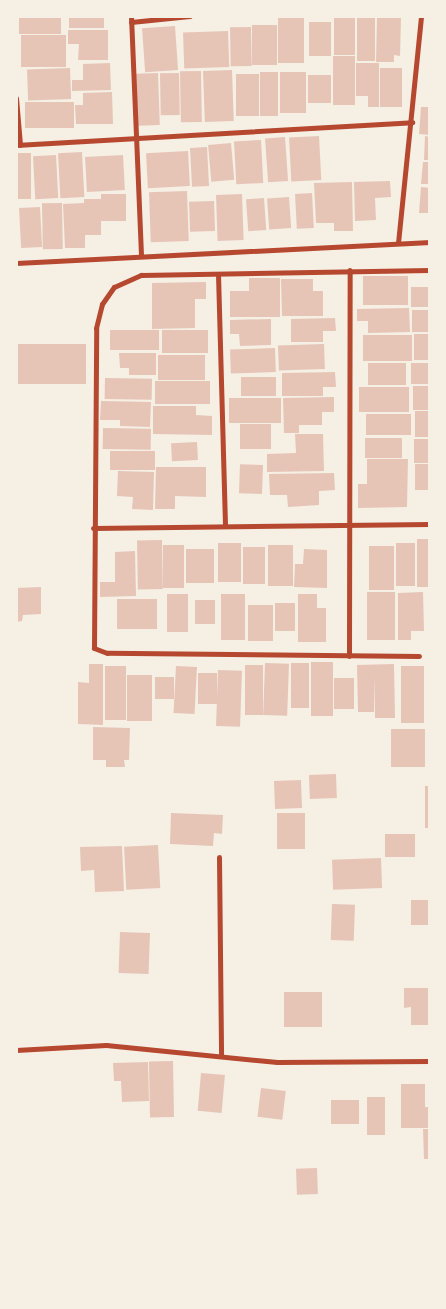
<!DOCTYPE html>
<style>
body{margin:0}
#map{position:relative;width:446px;height:1309px;overflow:hidden;background:#f6efe4;font-family:Lato,sans-serif}
div>[style]{position:absolute}
.building>*{inset:0;background:#e6c5b7;transform-origin:0 0}
.minor>*{height:5px;margin:-2.5px;padding:0 2.5px;transform-origin:2.5px;border-radius:2.5px;background:#b5482f}
span{translate:-50% -50%;white-space:nowrap;text-align:center;line-height:1.15;-webkit-text-stroke:4.5px #f6efe4;paint-order:stroke}
.frame{position:absolute;inset:0;border:18px solid #f6efe4;pointer-events:none}
</style>
<div id="map">
<div class="building">
<div style="left:19px;top:16px;width:42px;height:18px"></div>
<div style="left:69px;top:16px;width:35px;height:12px"></div>
<div style="left:334px;top:16px;width:21px;height:39px"></div>
<div style="left:357px;top:16px;width:18px;height:45px"></div>
<div style="clip-path:polygon(377px 17px,401px 17px,400px 56px,394px 55px,394px 62px,376px 62px)"></div>
<div style="left:278px;top:18px;width:26px;height:45px"></div>
<div style="left:309px;top:22px;width:22px;height:34px"></div>
<div style="left:252px;top:25px;width:25px;height:40px"></div>
<div style="left:175px;top:26px;width:44px;height:33px;rotate:86deg"></div>
<div style="left:251px;top:27px;width:39px;height:21px;rotate:89deg"></div>
<div style="clip-path:polygon(68px 30px,108px 30px,108px 60px,78px 60px,79px 44px,68px 44px)"></div>
<div style="left:228px;top:31px;width:36px;height:45px;rotate:88deg"></div>
<div style="left:21px;top:35px;width:45px;height:32px"></div>
<div style="left:333px;top:56px;width:22px;height:49px"></div>
<div style="clip-path:polygon(110px 63px,111px 90px,72px 91px,72px 80px,83px 80px,83px 64px)"></div>
<div style="clip-path:polygon(356px 63px,379px 63px,379px 107px,368px 107px,368px 96px,356px 96px)"></div>
<div style="left:70px;top:68px;width:31px;height:43px;rotate:88deg"></div>
<div style="left:380px;top:68px;width:22px;height:39px"></div>
<div style="left:232px;top:70px;width:51px;height:29px;rotate:88deg"></div>
<div style="left:201px;top:71px;width:51px;height:21px;rotate:89deg"></div>
<div style="left:260px;top:72px;width:18px;height:44px"></div>
<div style="left:280px;top:72px;width:26px;height:41px"></div>
<div style="left:158px;top:73px;width:52px;height:22px;rotate:88deg"></div>
<div style="left:179px;top:73px;width:42px;height:19px;rotate:89deg"></div>
<div style="left:236px;top:74px;width:23px;height:42px"></div>
<div style="left:308px;top:75px;width:23px;height:28px"></div>
<div style="clip-path:polygon(112px 92px,113px 124px,76px 124px,75px 105px,83px 105px,83px 93px)"></div>
<div style="left:74px;top:102px;width:26px;height:49px;rotate:90deg"></div>
<div style="clip-path:polygon(421px 107px,430px 107px,430px 135px,419px 134px)"></div>
<div style="left:319px;top:136px;width:44px;height:30px;rotate:87deg"></div>
<div style="clip-path:polygon(425px 136px,430px 137px,430px 160px,424px 160px)"></div>
<div style="left:285px;top:137px;width:44px;height:20px;rotate:86deg"></div>
<div style="left:261px;top:140px;width:43px;height:27px;rotate:87deg"></div>
<div style="left:231px;top:143px;width:37px;height:23px;rotate:85deg"></div>
<div style="left:207px;top:147px;width:39px;height:17px;rotate:87deg"></div>
<div style="left:188px;top:151px;width:35px;height:42px;rotate:87deg"></div>
<div style="left:82px;top:152px;width:45px;height:24px;rotate:87deg"></div>
<div style="left:16px;top:153px;width:15px;height:46px"></div>
<div style="left:56px;top:155px;width:43px;height:23px;rotate:87deg"></div>
<div style="left:123px;top:155px;width:35px;height:38px;rotate:87deg"></div>
<div style="clip-path:polygon(423px 162px,430px 162px,430px 184px,421px 184px)"></div>
<div style="clip-path:polygon(390px 181px,391px 197px,375px 198px,376px 220px,355px 221px,354px 182px)"></div>
<div style="clip-path:polygon(352px 182px,353px 231px,334px 231px,334px 223px,316px 223px,314px 183px)"></div>
<div style="clip-path:polygon(421px 187px,430px 188px,430px 213px,419px 213px)"></div>
<div style="left:187px;top:191px;width:50px;height:38px;rotate:88deg"></div>
<div style="left:312px;top:193px;width:35px;height:17px;rotate:87deg"></div>
<div style="left:101px;top:194px;width:25px;height:27px"></div>
<div style="left:242px;top:194px;width:46px;height:26px;rotate:88deg"></div>
<div style="left:289px;top:197px;width:31px;height:22px;rotate:86deg"></div>
<div style="left:264px;top:198px;width:32px;height:18px;rotate:86deg"></div>
<div style="clip-path:polygon(84px 199px,101px 199px,101px 235px,85px 235px,85px 248px,65px 248px,63px 204px,84px 203px)"></div>
<div style="left:214px;top:201px;width:30px;height:25px;rotate:88deg"></div>
<div style="left:62px;top:203px;width:46px;height:20px;rotate:89deg"></div>
<div style="left:40px;top:207px;width:40px;height:21px;rotate:87deg"></div>
<div style="left:408px;top:276px;width:29px;height:45px;rotate:90deg"></div>
<div style="clip-path:polygon(249px 278px,280px 278px,280px 317px,230px 317px,230px 291px,249px 291px)"></div>
<div style="clip-path:polygon(281px 279px,313px 279px,313px 291px,323px 291px,323px 316px,282px 316px)"></div>
<div style="clip-path:polygon(206px 282px,206px 299px,195px 299px,195px 328px,152px 329px,152px 283px)"></div>
<div style="left:411px;top:287px;width:19px;height:20px"></div>
<div style="clip-path:polygon(409px 308px,410px 332px,368px 333px,368px 321px,357px 321px,357px 309px)"></div>
<div style="left:412px;top:310px;width:18px;height:22px"></div>
<div style="clip-path:polygon(335px 318px,336px 331px,323px 331px,323px 342px,291px 342px,291px 319px)"></div>
<div style="clip-path:polygon(271px 319px,271px 345px,240px 346px,239px 334px,230px 334px,230px 320px)"></div>
<div style="left:110px;top:330px;width:49px;height:20px"></div>
<div style="left:208px;top:330px;width:23px;height:46px;rotate:90deg"></div>
<div style="left:414px;top:334px;width:16px;height:26px"></div>
<div style="left:412px;top:335px;width:26px;height:49px;rotate:90deg"></div>
<div style="left:86px;top:344px;width:40px;height:70px;rotate:90deg"></div>
<div style="left:324px;top:344px;width:25px;height:46px;rotate:88deg"></div>
<div style="left:275px;top:348px;width:24px;height:45px;rotate:88deg"></div>
<div style="clip-path:polygon(119px 353px,156px 353px,156px 375px,129px 375px,129px 368px,120px 368px)"></div>
<div style="left:158px;top:355px;width:47px;height:25px"></div>
<div style="left:406px;top:363px;width:22px;height:38px;rotate:90deg"></div>
<div style="left:430px;top:363px;width:21px;height:19px;rotate:90deg"></div>
<div style="clip-path:polygon(335px 372px,336px 387px,323px 387px,323px 396px,282px 396px,282px 373px)"></div>
<div style="left:276px;top:377px;width:19px;height:35px;rotate:90deg"></div>
<div style="left:105px;top:378px;width:47px;height:21px;rotate:1deg"></div>
<div style="left:155px;top:381px;width:55px;height:23px"></div>
<div style="left:430px;top:386px;width:24px;height:17px;rotate:90deg"></div>
<div style="left:359px;top:387px;width:50px;height:25px"></div>
<div style="clip-path:polygon(334px 397px,334px 412px,322px 412px,322px 425px,299px 425px,299px 433px,284px 433px,283px 398px)"></div>
<div style="left:281px;top:398px;width:25px;height:52px;rotate:90deg"></div>
<div style="clip-path:polygon(101px 401px,151px 402px,150px 427px,120px 426px,120px 420px,100px 420px)"></div>
<div style="clip-path:polygon(153px 406px,196px 406px,196px 415px,212px 416px,212px 435px,153px 434px)"></div>
<div style="left:415px;top:411px;width:15px;height:26px"></div>
<div style="left:411px;top:414px;width:21px;height:45px;rotate:90deg"></div>
<div style="left:240px;top:424px;width:31px;height:25px"></div>
<div style="left:103px;top:428px;width:48px;height:21px;rotate:1deg"></div>
<div style="clip-path:polygon(295px 434px,323px 434px,324px 471px,267px 472px,267px 454px,296px 453px)"></div>
<div style="left:365px;top:438px;width:37px;height:20px"></div>
<div style="left:414px;top:439px;width:16px;height:24px"></div>
<div style="left:197px;top:442px;width:18px;height:26px;rotate:87deg"></div>
<div style="left:110px;top:451px;width:45px;height:19px"></div>
<div style="clip-path:polygon(367px 459px,408px 459px,407px 507px,358px 508px,358px 484px,367px 484px)"></div>
<div style="left:415px;top:464px;width:15px;height:26px"></div>
<div style="left:263px;top:465px;width:29px;height:23px;rotate:92deg"></div>
<div style="clip-path:polygon(156px 467px,206px 467px,206px 497px,175px 496px,175px 509px,155px 509px)"></div>
<div style="clip-path:polygon(118px 471px,154px 472px,153px 510px,132px 509px,133px 497px,117px 496px)"></div>
<div style="clip-path:polygon(334px 473px,335px 490px,319px 491px,319px 505px,288px 507px,287px 495px,270px 495px,269px 474px)"></div>
<div style="left:417px;top:539px;width:13px;height:48px"></div>
<div style="left:162px;top:540px;width:49px;height:25px;rotate:89deg"></div>
<div style="left:218px;top:543px;width:23px;height:39px"></div>
<div style="left:396px;top:543px;width:19px;height:43px"></div>
<div style="left:163px;top:545px;width:21px;height:43px"></div>
<div style="left:268px;top:545px;width:25px;height:41px"></div>
<div style="left:369px;top:546px;width:25px;height:44px"></div>
<div style="left:243px;top:547px;width:22px;height:37px"></div>
<div style="left:186px;top:549px;width:28px;height:34px"></div>
<div style="clip-path:polygon(304px 549px,327px 550px,327px 588px,294px 587px,295px 564px,303px 564px)"></div>
<div style="clip-path:polygon(135px 551px,136px 596px,100px 597px,100px 582px,115px 582px,115px 552px)"></div>
<div style="clip-path:polygon(41px 587px,41px 614px,23px 615px,22px 621px,16px 622px,16px 588px)"></div>
<div style="left:367px;top:592px;width:28px;height:48px"></div>
<div style="clip-path:polygon(423px 592px,424px 631px,411px 631px,411px 640px,398px 640px,398px 593px)"></div>
<div style="left:167px;top:594px;width:21px;height:38px"></div>
<div style="left:221px;top:594px;width:24px;height:46px"></div>
<div style="clip-path:polygon(298px 594px,317px 594px,317px 608px,326px 608px,326px 642px,298px 642px)"></div>
<div style="left:157px;top:599px;width:30px;height:40px;rotate:90deg"></div>
<div style="left:195px;top:600px;width:20px;height:24px"></div>
<div style="left:275px;top:603px;width:20px;height:28px"></div>
<div style="left:248px;top:605px;width:25px;height:36px"></div>
<div style="left:311px;top:662px;width:22px;height:54px"></div>
<div style="left:265px;top:663px;width:24px;height:52px;rotate:2deg"></div>
<div style="left:291px;top:663px;width:18px;height:45px"></div>
<div style="clip-path:polygon(89px 664px,103px 664px,103px 725px,78px 724px,78px 682px,89px 683px)"></div>
<div style="clip-path:polygon(394px 664px,395px 718px,375px 718px,375px 675px,374px 712px,358px 712px,357px 665px)"></div>
<div style="left:245px;top:665px;width:18px;height:50px"></div>
<div style="left:105px;top:666px;width:21px;height:54px"></div>
<div style="left:176px;top:666px;width:21px;height:47px;rotate:3deg"></div>
<div style="left:401px;top:666px;width:23px;height:57px"></div>
<div style="left:218px;top:670px;width:24px;height:56px;rotate:2deg"></div>
<div style="left:198px;top:673px;width:19px;height:31px"></div>
<div style="left:127px;top:675px;width:25px;height:46px"></div>
<div style="left:155px;top:677px;width:19px;height:22px"></div>
<div style="left:334px;top:678px;width:20px;height:31px"></div>
<div style="clip-path:polygon(93px 727px,130px 728px,129px 760px,124px 760px,125px 767px,106px 767px,106px 760px,93px 760px)"></div>
<div style="left:391px;top:729px;width:34px;height:38px"></div>
<div style="left:336px;top:774px;width:24px;height:27px;rotate:88deg"></div>
<div style="left:301px;top:780px;width:28px;height:27px;rotate:88deg"></div>
<div style="left:425px;top:786px;width:5px;height:42px"></div>
<div style="clip-path:polygon(171px 813px,223px 815px,222px 834px,214px 833px,213px 846px,170px 844px)"></div>
<div style="left:277px;top:813px;width:28px;height:36px"></div>
<div style="left:385px;top:834px;width:30px;height:23px"></div>
<div style="left:158px;top:845px;width:43px;height:34px;rotate:87deg"></div>
<div style="clip-path:polygon(122px 846px,124px 891px,95px 892px,94px 870px,81px 871px,80px 847px)"></div>
<div style="left:381px;top:858px;width:30px;height:49px;rotate:88deg"></div>
<div style="left:411px;top:900px;width:19px;height:25px"></div>
<div style="left:332px;top:904px;width:23px;height:36px;rotate:2deg"></div>
<div style="left:120px;top:932px;width:30px;height:41px;rotate:2deg"></div>
<div style="clip-path:polygon(404px 988px,430px 988px,430px 1025px,411px 1025px,411px 1007px,404px 1008px)"></div>
<div style="left:284px;top:992px;width:38px;height:35px"></div>
<div style="left:173px;top:1061px;width:56px;height:24px;rotate:89deg"></div>
<div style="clip-path:polygon(148px 1062px,149px 1101px,122px 1102px,121px 1081px,114px 1081px,113px 1063px)"></div>
<div style="left:201px;top:1073px;width:24px;height:38px;rotate:5deg"></div>
<div style="left:401px;top:1084px;width:24px;height:23px"></div>
<div style="left:261px;top:1088px;width:25px;height:29px;rotate:7deg"></div>
<div style="left:367px;top:1097px;width:18px;height:38px"></div>
<div style="left:331px;top:1100px;width:28px;height:24px"></div>
<div style="left:430px;top:1107px;width:21px;height:29px;rotate:90deg"></div>
<div style="clip-path:polygon(423px 1129px,430px 1129px,430px 1159px,424px 1159px)"></div>
<div style="left:317px;top:1168px;width:26px;height:21px;rotate:88deg"></div>
</div>
<div class="minor">
<div style="left:131px;top:16px;width:240px;rotate:87.6deg"></div>
<div style="left:131px;top:22px;width:59px;rotate:-5.8deg"></div>
<div style="left:16px;top:98px;width:47px;rotate:85.1deg"></div>
<div style="left:16px;top:145px;width:397px;rotate:-3.3deg"></div>
<div style="left:398px;top:243px;width:228px;rotate:-84.2deg"></div>
<div style="left:16px;top:263px;width:415px;rotate:-2.9deg"></div>
<div style="left:218px;top:274px;width:251px;rotate:88.4deg"></div>
<div style="left:93px;top:528px;width:337px;rotate:-0.7deg"></div>
<div style="left:349px;top:656px;width:386px;rotate:-89.9deg"></div>
<div style="left:419px;top:656px;width:312px;rotate:-179.4deg"></div>
<div style="left:107px;top:653px;width:14px;rotate:-159deg"></div>
<div style="left:94px;top:648px;width:320px;rotate:-89.6deg"></div>
<div style="left:96px;top:328px;width:25px;rotate:-76deg"></div>
<div style="left:102px;top:304px;width:21px;rotate:-55deg"></div>
<div style="left:114px;top:287px;width:30px;rotate:-24deg"></div>
<div style="left:141px;top:275px;width:289px;rotate:-1deg"></div>
<div style="left:219px;top:857px;width:197px;rotate:89.4deg"></div>
<div style="left:16px;top:1050px;width:90px;rotate:-3.2deg"></div>
<div style="left:106px;top:1045px;width:172px;rotate:5.7deg"></div>
<div style="left:277px;top:1062px;width:153px;rotate:-0.4deg"></div>
</div>
<div class="frame"></div>
</div>
